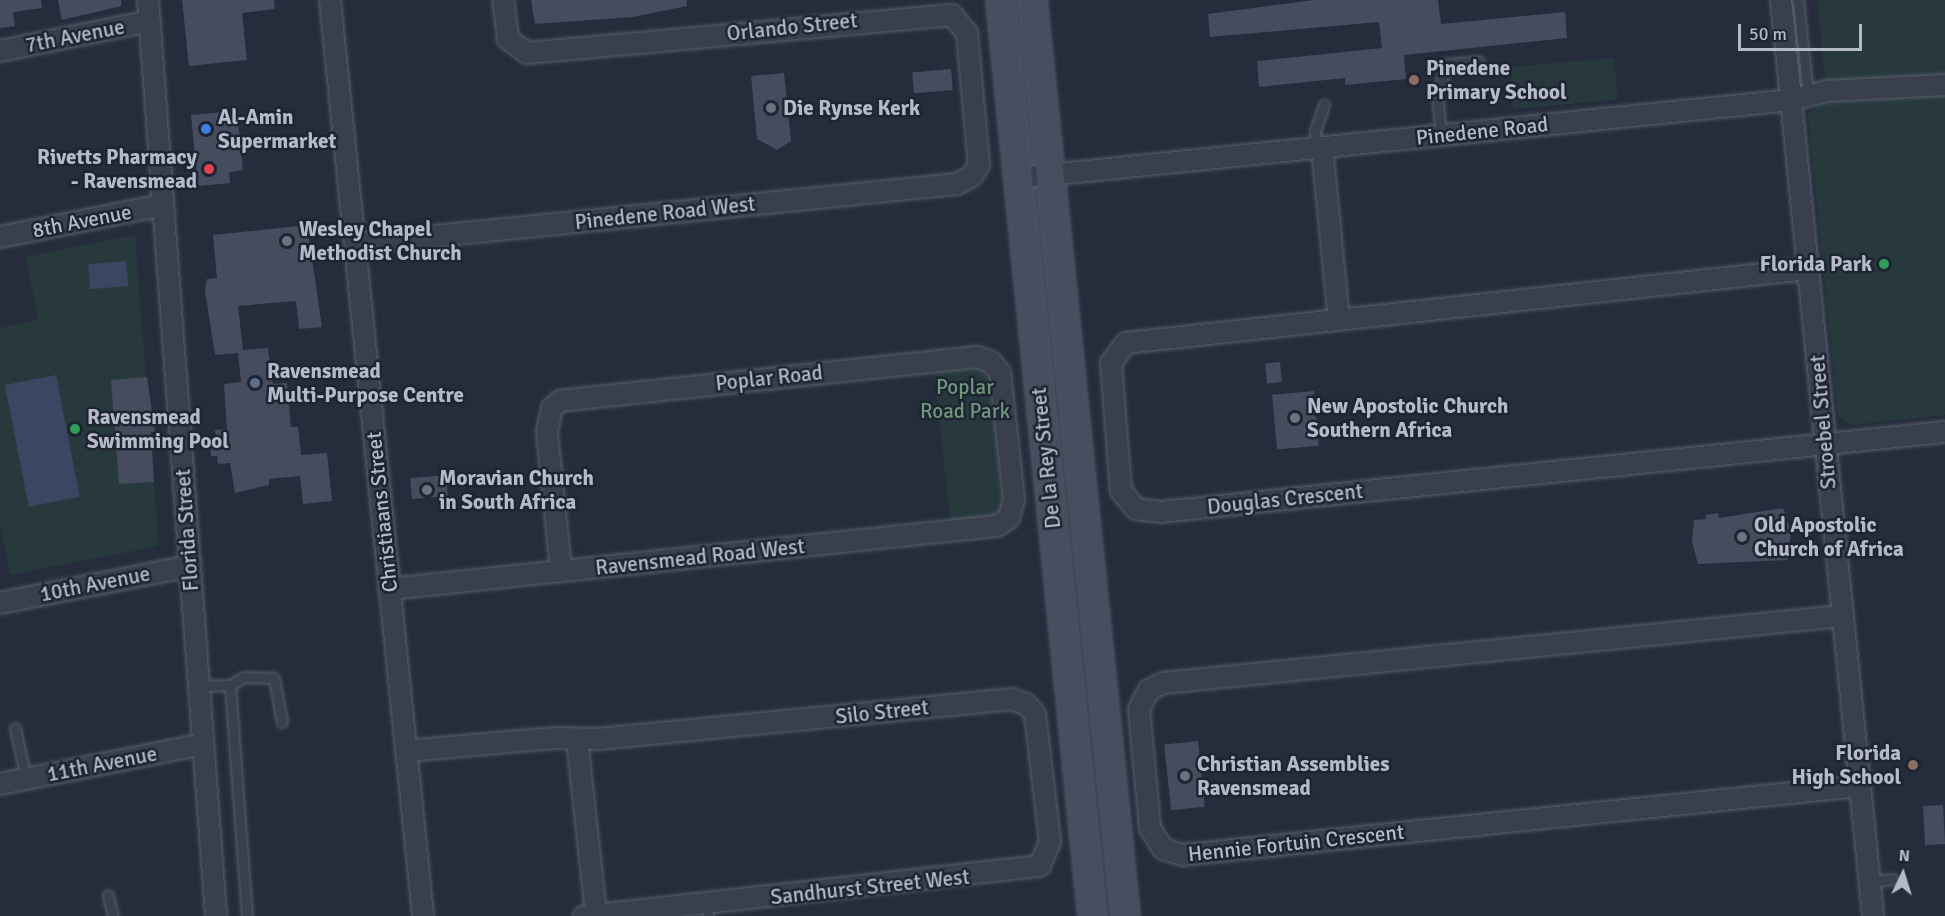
<!DOCTYPE html>
<style>
body{margin:0}
#map{position:relative;width:1945px;height:916px;overflow:hidden;background:#252d3c;font-family:Signika,sans-serif}
div>[style]{position:absolute}
.green>*{inset:0;background:#27393d;transform-origin:0 0}
.water>*{inset:0;background:#394763;transform-origin:0 0}
.building>*{inset:0;background:#444c5e;transform-origin:0 0}
.roads{filter:drop-shadow(0 0 2px #575d6b) drop-shadow(0 0 2px #575d6b)}
.service>*{height:9px;margin:-4.5px;padding:0 4.5px;transform-origin:4.5px;border-radius:4.5px;background:#393f4d}
.minor>*{height:20px;margin:-10px;padding:0 10px;transform-origin:10px;border-radius:10px;background:#393f4d}
.secondary>*{height:27px;margin:-13.5px;padding:0 13.5px;transform-origin:13.5px;border-radius:13.5px;background:#474e5f}
.dots>*{width:16px;height:16px;translate:-50% -50%;box-sizing:border-box;border:3px solid #1e2432;border-radius:50%}
span{translate:-50% -50%;white-space:nowrap;text-align:center;line-height:1.15;-webkit-text-stroke:5px #1e2432;paint-order:stroke}
.street-label{font-size:21px;color:#b5bac8}
.poi-label{font-size:21px;color:#b5bac8;font-weight:700}
.left{translate:0 -50%;text-align:left}
.right{translate:-100% -50%;text-align:right}
.park-label{font-size:21px;color:#6d987b}
.north{position:absolute;left:1873px;top:844px;width:60px;height:60px;-webkit-text-stroke:4px #1e2432;paint-order:stroke;rotate:4deg;font-size:16px;font-weight:700;line-height:24px;text-align:center;color:#b5bac8}
.north::after{content:'';display:block;margin:auto;width:21px;height:27px;background:#b5bac8;clip-path:polygon(50% 0,100% 100%,50% 72%,0 100%)}
.scale{position:absolute;left:1738px;top:24px;width:124px;height:27px;box-sizing:border-box;border:3px solid #b5bac8;border-top:0;padding-left:8px;font-size:18px;line-height:21px;white-space:nowrap;color:#b5bac8;-webkit-text-stroke:4px #1e2432;paint-order:stroke}
</style>
<div id="map">
<div class="green">
<div style="clip-path:polygon(1817px 0,1945px 0,1945px 415px,1851px 425px,1838px 415px,1808px 114px,1827px 97px)"></div>
<div style="left:1614px;top:58px;width:42px;height:105px;rotate:85deg"></div>
<div style="clip-path:polygon(135px 235px,159px 546px,10px 575px,0 523px,0 328px,38px 320px,26px 257px)"></div>
<div style="clip-path:polygon(977px 366px,991px 378px,1003px 505px,992px 516px,950px 521px,934px 371px)"></div>
</div>
<div class="water">
<div style="left:126px;top:261px;width:25px;height:38px;rotate:85deg"></div>
<div style="left:56px;top:375px;width:124px;height:52px;rotate:79deg"></div>
</div>
<div class="building">
<div style="clip-path:polygon(0 0,41px 0,42px 8px,13px 12px,15px 26px,0 28px)"></div>
<div style="clip-path:polygon(58px 0,121px 0,121px 6px,62px 20px)"></div>
<div style="clip-path:polygon(182px 0,274px 0,275px 9px,242px 13px,247px 60px,189px 66px)"></div>
<div style="clip-path:polygon(531px 0,687px 0,687px 6px,633px 17px,535px 24px)"></div>
<div style="clip-path:polygon(1314px 0,1438px 0,1441px 24px,1565px 12px,1567px 38px,1404px 55px,1406px 79px,1345px 85px,1345px 78px,1259px 87px,1257px 61px,1382px 48px,1379px 22px,1210px 37px,1208px 14px)"></div>
<div style="left:951px;top:69px;width:21px;height:39px;rotate:85deg"></div>
<div style="clip-path:polygon(784px 73px,791px 141px,777px 150px,757px 139px,751px 76px)"></div>
<div style="clip-path:polygon(237px 111px,243px 170px,229px 172px,230px 183px,198px 186px,191px 115px)"></div>
<div style="clip-path:polygon(307px 225px,322px 327px,299px 329px,296px 301px,238px 306px,243px 350px,268px 348px,273px 384px,287px 383px,291px 427px,298px 427px,301px 455px,327px 453px,332px 501px,303px 504px,300px 476px,269px 479px,269px 485px,235px 493px,230px 463px,218px 464px,217px 456px,211px 456px,210px 439px,216px 439px,215px 430px,227px 429px,224px 384px,241px 382px,238px 353px,215px 355px,205px 291px,207px 279px,217px 278px,213px 235px)"></div>
<div style="left:1280px;top:362px;width:20px;height:15px;rotate:84deg"></div>
<div style="clip-path:polygon(147px 377px,155px 432px,151px 432px,154px 482px,119px 484px,111px 380px)"></div>
<div style="left:1314px;top:391px;width:55px;height:42px;rotate:85deg"></div>
<div style="left:446px;top:475px;width:21px;height:36px;rotate:85deg"></div>
<div style="clip-path:polygon(1783px 508px,1791px 532px,1788px 560px,1698px 564px,1692px 542px,1694px 520px,1706px 519px,1706px 515px,1718px 513px,1719px 518px)"></div>
<div style="left:1198px;top:741px;width:66px;height:34px;rotate:84deg"></div>
<div style="left:1943px;top:805px;width:39px;height:20px;rotate:87deg"></div>
</div>
<div class="roads">
<div class="service">
<div style="left:1798px;top:0;width:96px;rotate:84deg"></div>
<div style="left:1441px;top:135px;width:41px;rotate:-95.6deg"></div>
<div style="left:1437px;top:94px;width:32px;rotate:-72deg"></div>
<div style="left:1447px;top:64px;width:32px;rotate:-5deg"></div>
<div style="left:1316px;top:148px;width:17px;rotate:-93deg"></div>
<div style="left:1315px;top:131px;width:28px;rotate:-71deg"></div>
<div style="left:230px;top:685px;width:16px;rotate:-30deg"></div>
<div style="left:244px;top:677px;width:30px;rotate:2deg"></div>
<div style="left:274px;top:678px;width:45px;rotate:79.7deg"></div>
<div style="left:199px;top:686px;width:31px;rotate:-2deg"></div>
<div style="left:230px;top:685px;width:232px;rotate:85.8deg"></div>
<div style="left:15px;top:728px;width:52px;rotate:77.8deg"></div>
<div style="left:1869px;top:882px;width:24px;rotate:-7deg"></div>
<div style="left:108px;top:895px;width:22px;rotate:77deg"></div>
<div style="left:706px;top:903px;width:13px;rotate:81deg"></div>
</div>
<div class="minor">
<div style="left:148px;top:0;width:919px;rotate:85.75deg"></div>
<div style="left:330px;top:0;width:921px;rotate:84.2deg"></div>
<div style="left:1781px;top:0;width:921px;rotate:84.26deg"></div>
<div style="left:0;top:51px;width:153px;rotate:-11.3deg"></div>
<div style="left:1322px;top:147px;width:173px;rotate:84.4deg"></div>
<div style="left:1018px;top:178px;width:777px;rotate:-5.76deg"></div>
<div style="left:1791px;top:100px;width:37px;rotate:-14deg"></div>
<div style="left:1827px;top:91px;width:118px;rotate:-2.9deg"></div>
<div style="left:0;top:237px;width:166px;rotate:-11.1deg"></div>
<div style="left:355px;top:244px;width:605px;rotate:-5.69deg"></div>
<div style="left:957px;top:184px;width:17px;rotate:-28deg"></div>
<div style="left:972px;top:176px;width:13px;rotate:-58deg"></div>
<div style="left:979px;top:165px;width:133px;rotate:-95.2deg"></div>
<div style="left:967px;top:33px;width:23px;rotate:-130deg"></div>
<div style="left:952px;top:15px;width:427px;rotate:174.9deg"></div>
<div style="left:527px;top:53px;width:24px;rotate:-144deg"></div>
<div style="left:508px;top:39px;width:39px;rotate:-97deg"></div>
<div style="left:1808px;top:269px;width:686px;rotate:173.81deg"></div>
<div style="left:1126px;top:343px;width:25px;rotate:127deg"></div>
<div style="left:1111px;top:363px;width:128px;rotate:85.5deg"></div>
<div style="left:1121px;top:491px;width:23px;rotate:50deg"></div>
<div style="left:1136px;top:509px;width:25px;rotate:7deg"></div>
<div style="left:1161px;top:512px;width:788px;rotate:-5.83deg"></div>
<div style="left:389px;top:589px;width:611px;rotate:-5.92deg"></div>
<div style="left:997px;top:526px;width:14px;rotate:-34deg"></div>
<div style="left:1009px;top:518px;width:20px;rotate:-75deg"></div>
<div style="left:1014px;top:499px;width:127px;rotate:-96.3deg"></div>
<div style="left:1000px;top:373px;width:14px;rotate:-129deg"></div>
<div style="left:991px;top:362px;width:15px;rotate:-160deg"></div>
<div style="left:977px;top:357px;width:419px;rotate:174deg"></div>
<div style="left:560px;top:401px;width:11px;rotate:139deg"></div>
<div style="left:552px;top:408px;width:25px;rotate:102deg"></div>
<div style="left:547px;top:432px;width:140px;rotate:84.2deg"></div>
<div style="left:0;top:603px;width:194px;rotate:-11deg"></div>
<div style="left:1842px;top:616px;width:682px;rotate:174.36deg"></div>
<div style="left:1163px;top:683px;width:16px;rotate:153deg"></div>
<div style="left:1149px;top:690px;width:21px;rotate:118deg"></div>
<div style="left:1139px;top:709px;width:120px;rotate:84.7deg"></div>
<div style="left:1150px;top:828px;width:25px;rotate:58deg"></div>
<div style="left:1163px;top:849px;width:21px;rotate:17deg"></div>
<div style="left:1183px;top:855px;width:681px;rotate:-5.82deg"></div>
<div style="left:577px;top:739px;width:177px;rotate:83.8deg"></div>
<div style="left:406px;top:751px;width:149px;rotate:-5deg"></div>
<div style="left:554px;top:738px;width:44px;rotate:1.3deg"></div>
<div style="left:598px;top:739px;width:415px;rotate:-5.5deg"></div>
<div style="left:1011px;top:699px;width:16px;rotate:18deg"></div>
<div style="left:1026px;top:704px;width:13px;rotate:48deg"></div>
<div style="left:1035px;top:714px;width:129px;rotate:83.3deg"></div>
<div style="left:1050px;top:842px;width:26px;rotate:113deg"></div>
<div style="left:1040px;top:866px;width:459px;rotate:173.7deg"></div>
<div style="left:0;top:784px;width:207px;rotate:-11.1deg"></div>
</div>
<div class="secondary">
<div style="left:1000px;top:0;width:921px;rotate:84.26deg"></div>
<div style="left:1032px;top:0;width:921px;rotate:84.2deg"></div>
</div>
</div>
<div class="dots">
<div style="left:1414px;top:80px;background:#8d6e63"></div>
<div style="left:771px;top:108px;background:#6b7280"></div>
<div style="left:206px;top:129px;background:#3f7fe0"></div>
<div style="left:209px;top:169px;background:#e0444e"></div>
<div style="left:287px;top:241px;background:#6b7280"></div>
<div style="left:1884px;top:264px;background:#2e9e5b"></div>
<div style="left:255px;top:383px;background:#5c6f8a"></div>
<div style="left:1295px;top:418px;background:#6b7280"></div>
<div style="left:75px;top:429px;background:#2e9e5b"></div>
<div style="left:427px;top:490px;background:#6b7280"></div>
<div style="left:1742px;top:537px;background:#6b7280"></div>
<div style="left:1913px;top:765px;background:#8d6e63"></div>
<div style="left:1185px;top:776px;background:#6b7280"></div>
</div>
<div class="street-label">
<span style="left:792px;top:27px;rotate:-6deg">Orlando Street</span>
<span style="left:75px;top:36px;rotate:-11deg">7th Avenue</span>
<span style="left:1482px;top:131px;rotate:-6deg">Pinedene Road</span>
<span style="left:665px;top:213px;rotate:-6deg">Pinedene Road West</span>
<span style="left:82px;top:221px;rotate:-11deg">8th Avenue</span>
<span style="left:769px;top:378px;rotate:-6deg">Poplar Road</span>
<span style="left:1823px;top:422px;rotate:-95deg">Stroebel Street</span>
<span style="left:1046px;top:458px;rotate:-96deg">De la Rey Street</span>
<span style="left:1285px;top:499px;rotate:-6deg">Douglas Crescent</span>
<span style="left:382px;top:512px;rotate:-96deg">Christiaans Street</span>
<span style="left:187px;top:530px;rotate:-94deg">Florida Street</span>
<span style="left:700px;top:557px;rotate:-6deg">Ravensmead Road West</span>
<span style="left:95px;top:584px;rotate:-11deg">10th Avenue</span>
<span style="left:882px;top:712px;rotate:-6deg">Silo Street</span>
<span style="left:102px;top:764px;rotate:-11deg">11th Avenue</span>
<span style="left:1296px;top:843px;rotate:-6deg">Hennie Fortuin Crescent</span>
<span style="left:870px;top:887px;rotate:-6deg">Sandhurst Street West</span>
</div>
<div class="poi-label">
<span class="left" style="left:1426px;top:80px">Pinedene<br>Primary School</span>
<span class="left" style="left:783px;top:108px">Die Rynse Kerk</span>
<span class="left" style="left:218px;top:129px">Al-Amin<br>Supermarket</span>
<span class="right" style="left:197px;top:169px">Rivetts Pharmacy<br>- Ravensmead</span>
<span class="left" style="left:299px;top:241px">Wesley Chapel<br>Methodist Church</span>
<span class="right" style="left:1872px;top:264px">Florida Park</span>
<span class="left" style="left:267px;top:383px">Ravensmead<br>Multi-Purpose Centre</span>
<span class="left" style="left:1307px;top:418px">New Apostolic Church<br>Southern Africa</span>
<span class="left" style="left:87px;top:429px">Ravensmead<br>Swimming Pool</span>
<span class="left" style="left:439px;top:490px">Moravian Church<br>in South Africa</span>
<span class="left" style="left:1754px;top:537px">Old Apostolic<br>Church of Africa</span>
<span class="right" style="left:1901px;top:765px">Florida<br>High School</span>
<span class="left" style="left:1197px;top:776px">Christian Assemblies<br>Ravensmead</span>
</div>
<div class="park-label">
<span style="left:965px;top:399px">Poplar<br>Road Park</span>
</div>
<div class="north">N</div>
<div class="scale">50 m</div>
</div>
